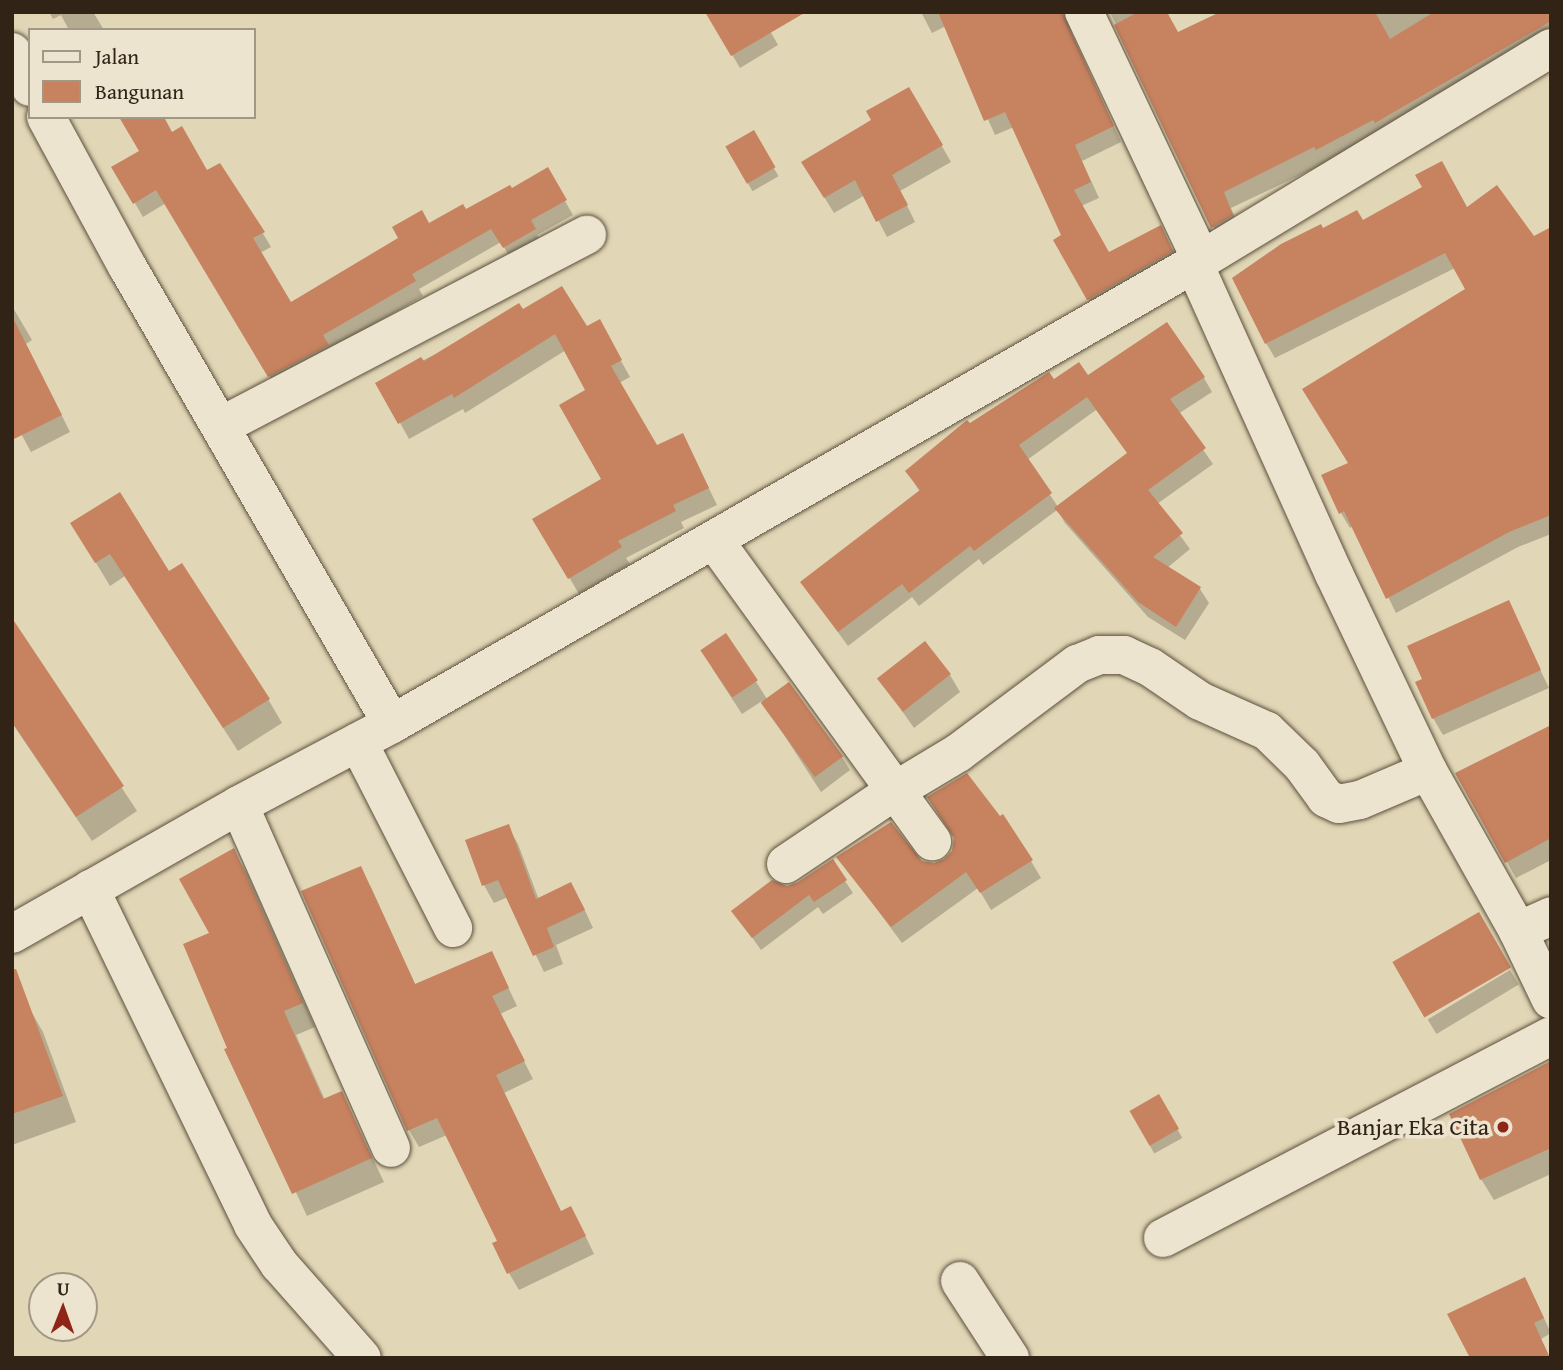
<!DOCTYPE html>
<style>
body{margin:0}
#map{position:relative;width:1563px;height:1370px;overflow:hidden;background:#e1d6b5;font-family:"Gentium Book Plus",serif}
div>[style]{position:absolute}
.shadow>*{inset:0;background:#0003;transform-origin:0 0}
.building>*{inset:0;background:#c78260;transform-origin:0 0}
.roads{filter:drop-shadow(0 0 2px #5d503e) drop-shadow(0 0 2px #5d503e)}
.street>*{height:38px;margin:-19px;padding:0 19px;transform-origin:19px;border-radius:19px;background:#ece4cf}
.dots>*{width:19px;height:19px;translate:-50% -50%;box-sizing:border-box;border:4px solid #ece4cf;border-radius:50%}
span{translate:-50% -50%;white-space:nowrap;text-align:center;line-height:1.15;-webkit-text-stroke:7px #ece4cf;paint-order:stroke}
.poi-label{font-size:24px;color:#312316}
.right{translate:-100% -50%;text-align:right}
.frame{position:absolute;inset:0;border:14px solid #312316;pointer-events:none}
.legend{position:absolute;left:28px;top:28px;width:228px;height:91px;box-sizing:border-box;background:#ece4cf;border:2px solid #a19785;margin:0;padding:9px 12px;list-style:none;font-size:21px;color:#312316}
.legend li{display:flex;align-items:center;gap:14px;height:35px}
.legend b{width:35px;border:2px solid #a19785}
.north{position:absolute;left:28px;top:1272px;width:70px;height:70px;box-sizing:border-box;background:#ece4cf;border:2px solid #a19785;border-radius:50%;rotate:1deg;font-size:19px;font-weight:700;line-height:28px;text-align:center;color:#312316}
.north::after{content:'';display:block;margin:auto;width:24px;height:32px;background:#8f2418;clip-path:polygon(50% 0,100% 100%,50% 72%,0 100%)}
</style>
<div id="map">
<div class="shadow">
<div style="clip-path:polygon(49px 12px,93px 12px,104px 30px,69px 30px,61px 15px,53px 19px)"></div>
<div style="clip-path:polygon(707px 12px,764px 20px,778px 45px,740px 68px)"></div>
<div style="clip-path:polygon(921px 12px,1078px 12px,1070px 26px,1072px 38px,1121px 142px,1082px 161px,1099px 198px,1081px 206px,1109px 255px,1169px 243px,1180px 267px,1097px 315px,1056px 240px,1063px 236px,1014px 127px,995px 135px,946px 26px,932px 33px)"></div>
<div style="clip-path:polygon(1110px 12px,1165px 12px,1177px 34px,1224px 12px,1551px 12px,1551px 41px,1384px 135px,1231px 208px,1241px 231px,1221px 243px)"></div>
<div style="clip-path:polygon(909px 89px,951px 162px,900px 191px,915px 222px,887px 237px,865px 195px,834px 213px,813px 179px)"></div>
<div style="left:753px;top:132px;width:51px;height:30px;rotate:60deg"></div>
<div style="clip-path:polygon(172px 134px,206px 173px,242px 198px,271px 247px,260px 253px,290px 304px,429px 225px,511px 191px,547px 170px,573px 215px,537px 235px,542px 244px,512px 261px,501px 242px,419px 289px,423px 296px,329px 350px,278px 390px,166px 203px,143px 217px,114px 167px)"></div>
<div style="clip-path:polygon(1467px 210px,1533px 238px,1551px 229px,1551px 534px,1518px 547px,1396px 613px,1353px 526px,1350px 528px,1341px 513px,1350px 464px,1467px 290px,1455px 268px,1275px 358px,1266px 343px,1323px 230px)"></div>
<div style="clip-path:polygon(12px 306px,32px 340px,26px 344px,70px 432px,31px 452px,12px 417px)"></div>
<div style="clip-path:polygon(522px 311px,586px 329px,599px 322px,630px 377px,619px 383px,656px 447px,691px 452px,717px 505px,681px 522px,684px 528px,626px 558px,630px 564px,579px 594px,535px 520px,604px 480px,588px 391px,566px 350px,465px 413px,463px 409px,409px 439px,378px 383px)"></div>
<div style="clip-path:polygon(evenodd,1088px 377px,1204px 378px,1212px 392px,1178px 414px,1213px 464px,1157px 504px,1190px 549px,1167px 568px,1200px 589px,1209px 603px,1185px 640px,1148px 617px,1065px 523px,1057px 510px,983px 565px,979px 559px,919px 606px,912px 597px,848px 646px,802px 583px,920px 492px,907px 472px,970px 426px,1054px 381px,1088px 377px,1096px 410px,1128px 454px,1058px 507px,1027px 460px,1096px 410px)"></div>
<div style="clip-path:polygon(72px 523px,169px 573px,268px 699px,282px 723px,238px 751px,125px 576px,110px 586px)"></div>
<div style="clip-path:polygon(1508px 603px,1549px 688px,1443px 735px,1433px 718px)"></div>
<div style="clip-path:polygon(21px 634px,137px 811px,92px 841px,12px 723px,12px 639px)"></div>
<div style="clip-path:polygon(726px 635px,767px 699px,842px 757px,850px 770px,821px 792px,762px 701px,742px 714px,712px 668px)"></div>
<div style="clip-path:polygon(950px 675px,960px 692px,914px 728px,879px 678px)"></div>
<div style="clip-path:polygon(1551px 727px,1551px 860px,1516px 878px,1457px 774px)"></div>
<div style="clip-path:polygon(508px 827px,518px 844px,539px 900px,581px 902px,593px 928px,556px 945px,563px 964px,544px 972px,508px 897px,494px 903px,484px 885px)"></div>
<div style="clip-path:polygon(233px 850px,247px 873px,315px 1027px,296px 1035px,325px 1100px,341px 1093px,384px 1182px,307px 1216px,229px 1049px,212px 934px)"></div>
<div style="clip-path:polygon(838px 857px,934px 865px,1031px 861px,1041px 878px,991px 910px,978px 888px,902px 943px)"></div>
<div style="clip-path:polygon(845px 881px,853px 893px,823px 914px,818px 907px,761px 950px,733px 911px,787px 888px)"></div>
<div style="clip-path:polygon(370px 885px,416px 986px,492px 953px,517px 1006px,500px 1014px,533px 1079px,504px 1093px,561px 1212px,580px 1225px,594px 1254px,519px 1290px,509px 1273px,499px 1242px,447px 1135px,419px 1147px,409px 1130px)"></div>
<div style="left:1510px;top:970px;width:17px;height:96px;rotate:59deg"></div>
<div style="clip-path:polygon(28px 1006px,43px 1032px,76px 1122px,12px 1145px,12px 1012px)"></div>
<div style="clip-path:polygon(1551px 1067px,1551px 1174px,1494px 1200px,1481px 1179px)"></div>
<div style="left:1159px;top:1096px;width:48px;height:32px;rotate:61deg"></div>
<div style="clip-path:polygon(1533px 1295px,1551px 1333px,1541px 1339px,1550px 1358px,1472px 1358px)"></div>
</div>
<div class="building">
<div style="clip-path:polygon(705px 12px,806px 12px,731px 56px)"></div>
<div style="clip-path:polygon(938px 12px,1062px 12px,1114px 126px,1075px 145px,1091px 182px,1074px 190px,1109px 252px,1161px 225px,1173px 251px,1087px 300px,1053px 240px,1061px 235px,1005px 112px,984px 121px)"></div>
<div style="clip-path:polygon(1138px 12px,1167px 12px,1178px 32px,1220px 12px,1375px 12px,1390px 39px,1434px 12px,1551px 12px,1551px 21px,1375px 123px,1373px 120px,1316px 150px,1314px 147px,1224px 192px,1233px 215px,1211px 228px,1114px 25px)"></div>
<div style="clip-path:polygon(909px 87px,943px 145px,892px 175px,908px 205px,876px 222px,855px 180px,824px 198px,801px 162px,871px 120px,866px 111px)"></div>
<div style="clip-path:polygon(119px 117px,164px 117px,172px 132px,182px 126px,207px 170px,220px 163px,265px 232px,253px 238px,291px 302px,398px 238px,392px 227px,422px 210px,429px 223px,463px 204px,466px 209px,510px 185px,512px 188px,548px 167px,567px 200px,531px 220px,536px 229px,503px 248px,491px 229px,412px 274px,416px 281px,323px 335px,329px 345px,268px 377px,156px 190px,133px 204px,111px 167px,139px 151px)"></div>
<div style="left:754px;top:130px;width:43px;height:33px;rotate:60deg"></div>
<div style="clip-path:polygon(1442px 161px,1467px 207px,1497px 185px,1534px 236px,1551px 227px,1551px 515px,1509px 532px,1386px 599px,1344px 511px,1339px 514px,1321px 475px,1348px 463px,1302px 389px,1465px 289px,1445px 253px,1265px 344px,1232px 278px,1281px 244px,1321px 224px,1323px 228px,1357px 210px,1363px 220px,1422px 187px,1415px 175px)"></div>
<div style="clip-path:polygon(562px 286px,587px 326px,600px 319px,622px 360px,611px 366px,657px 445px,683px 433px,709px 488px,673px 505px,676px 511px,618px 541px,622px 547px,568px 579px,532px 519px,601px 479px,559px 405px,585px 390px,555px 334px,454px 398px,452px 394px,398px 424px,375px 383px,421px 357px,424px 361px,519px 303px,523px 309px)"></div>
<div style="clip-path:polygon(12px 316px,62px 415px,12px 440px)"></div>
<div style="clip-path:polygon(1167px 322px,1205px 377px,1170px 399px,1206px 448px,1148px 490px,1183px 533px,1153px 557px,1201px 587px,1176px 627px,1138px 602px,1054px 508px,1127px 453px,1087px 397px,1019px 445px,1052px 493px,974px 551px,970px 546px,909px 593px,902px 584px,838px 632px,800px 582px,920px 490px,905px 471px,967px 420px,970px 423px,1049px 372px,1054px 379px,1079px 362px,1088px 375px)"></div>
<div style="clip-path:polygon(120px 492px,169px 571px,182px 563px,270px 699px,223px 728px,110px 554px,95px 563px,70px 523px)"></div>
<div style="clip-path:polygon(1509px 600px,1541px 670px,1432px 719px,1415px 682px,1422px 679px,1407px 646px)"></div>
<div style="clip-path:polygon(12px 618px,124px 786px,76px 817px,12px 722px)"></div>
<div style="left:726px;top:633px;width:57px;height:31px;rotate:56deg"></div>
<div style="left:925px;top:641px;width:42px;height:61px;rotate:52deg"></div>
<div style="left:789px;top:682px;width:92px;height:35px;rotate:54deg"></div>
<div style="clip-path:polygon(1551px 725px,1551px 838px,1505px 863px,1455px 773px)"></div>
<div style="clip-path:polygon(967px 773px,1000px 816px,1003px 814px,1033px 860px,980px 893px,966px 872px,891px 927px,836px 857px,891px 822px,922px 861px,934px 863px,944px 859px,952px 851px,954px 838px,927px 797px)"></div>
<div style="clip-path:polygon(509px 824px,536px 899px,571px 882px,585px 910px,547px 928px,554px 947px,533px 956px,498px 880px,482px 886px,465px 840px)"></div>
<div style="clip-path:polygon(234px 848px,303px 1003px,284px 1011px,323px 1099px,342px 1091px,372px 1158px,292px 1194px,224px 1049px,227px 1048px,183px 944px,209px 933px,179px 879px)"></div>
<div style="clip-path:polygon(833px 859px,847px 880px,814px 902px,809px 895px,752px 938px,731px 911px,772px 880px,787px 886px,798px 882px)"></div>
<div style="clip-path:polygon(361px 866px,415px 984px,492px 951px,509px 988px,492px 996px,525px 1061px,496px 1075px,561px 1211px,571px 1206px,586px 1236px,507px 1274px,492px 1243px,497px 1241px,437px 1118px,407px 1131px,301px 891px)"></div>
<div style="left:1479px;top:912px;width:64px;height:100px;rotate:60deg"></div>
<div style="clip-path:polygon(16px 969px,63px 1096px,12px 1114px,12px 970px)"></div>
<div style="clip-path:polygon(1551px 1061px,1551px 1148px,1480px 1180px,1449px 1114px)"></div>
<div style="left:1159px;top:1094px;width:40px;height:34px;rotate:60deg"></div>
<div style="clip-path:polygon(1525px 1277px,1544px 1318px,1534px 1323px,1550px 1358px,1470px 1358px,1447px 1314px)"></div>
</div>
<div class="roads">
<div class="street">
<div style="left:1084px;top:12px;width:273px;rotate:64.7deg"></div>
<div style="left:1551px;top:48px;width:417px;rotate:148.8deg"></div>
<div style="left:1194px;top:264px;width:340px;rotate:65.7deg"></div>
<div style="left:1334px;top:574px;width:218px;rotate:64.5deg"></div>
<div style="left:1428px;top:771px;width:184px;rotate:60.6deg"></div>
<div style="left:1518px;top:931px;width:76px;rotate:64.4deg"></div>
<div style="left:12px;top:52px;width:39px;rotate:63deg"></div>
<div style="left:46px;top:117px;width:170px;rotate:61.5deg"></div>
<div style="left:127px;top:266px;width:529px;rotate:59.95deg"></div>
<div style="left:221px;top:426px;width:413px;rotate:-27.6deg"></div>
<div style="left:714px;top:540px;width:372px;rotate:54.1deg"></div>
<div style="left:358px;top:742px;width:209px;rotate:62.9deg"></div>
<div style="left:239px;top:805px;width:375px;rotate:66.1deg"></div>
<div style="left:786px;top:864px;width:129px;rotate:-33.9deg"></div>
<div style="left:893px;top:792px;width:76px;rotate:-31deg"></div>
<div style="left:958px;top:753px;width:149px;rotate:-36.8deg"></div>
<div style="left:1077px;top:664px;width:24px;rotate:-22deg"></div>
<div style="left:1099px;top:655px;width:25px"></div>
<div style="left:1124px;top:655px;width:29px;rotate:25deg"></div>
<div style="left:1150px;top:667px;width:60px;rotate:34.2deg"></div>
<div style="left:1200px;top:701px;width:73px;rotate:24.1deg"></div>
<div style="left:1267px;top:731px;width:49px;rotate:44.2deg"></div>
<div style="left:1302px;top:765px;width:41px;rotate:54deg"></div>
<div style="left:1326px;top:798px;width:14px;rotate:25deg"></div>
<div style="left:1339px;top:804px;width:21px;rotate:-11deg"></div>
<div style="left:1360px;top:800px;width:74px;rotate:-23.1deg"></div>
<div style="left:90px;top:889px;width:373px;rotate:64.1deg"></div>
<div style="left:253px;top:1225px;width:47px;rotate:56.3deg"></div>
<div style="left:279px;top:1264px;width:125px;rotate:48.6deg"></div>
<div style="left:1518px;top:931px;width:36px;rotate:-24deg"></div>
<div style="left:12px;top:934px;width:261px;rotate:-29.6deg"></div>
<div style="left:239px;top:805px;width:173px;rotate:-27.9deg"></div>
<div style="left:392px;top:724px;width:925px;rotate:-29.84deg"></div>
<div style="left:1163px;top:1238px;width:437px;rotate:-27.5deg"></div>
<div style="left:960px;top:1281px;width:92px;rotate:57deg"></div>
</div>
</div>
<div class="dots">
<div style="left:1503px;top:1127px;background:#8f2418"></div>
</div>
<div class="poi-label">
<span class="right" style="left:1489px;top:1127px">Banjar Eka Cita</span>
</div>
<div class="frame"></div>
<ul class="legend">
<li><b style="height:9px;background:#ece4cf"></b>Jalan</li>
<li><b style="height:19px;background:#c78260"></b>Bangunan</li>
</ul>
<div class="north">U</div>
</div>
